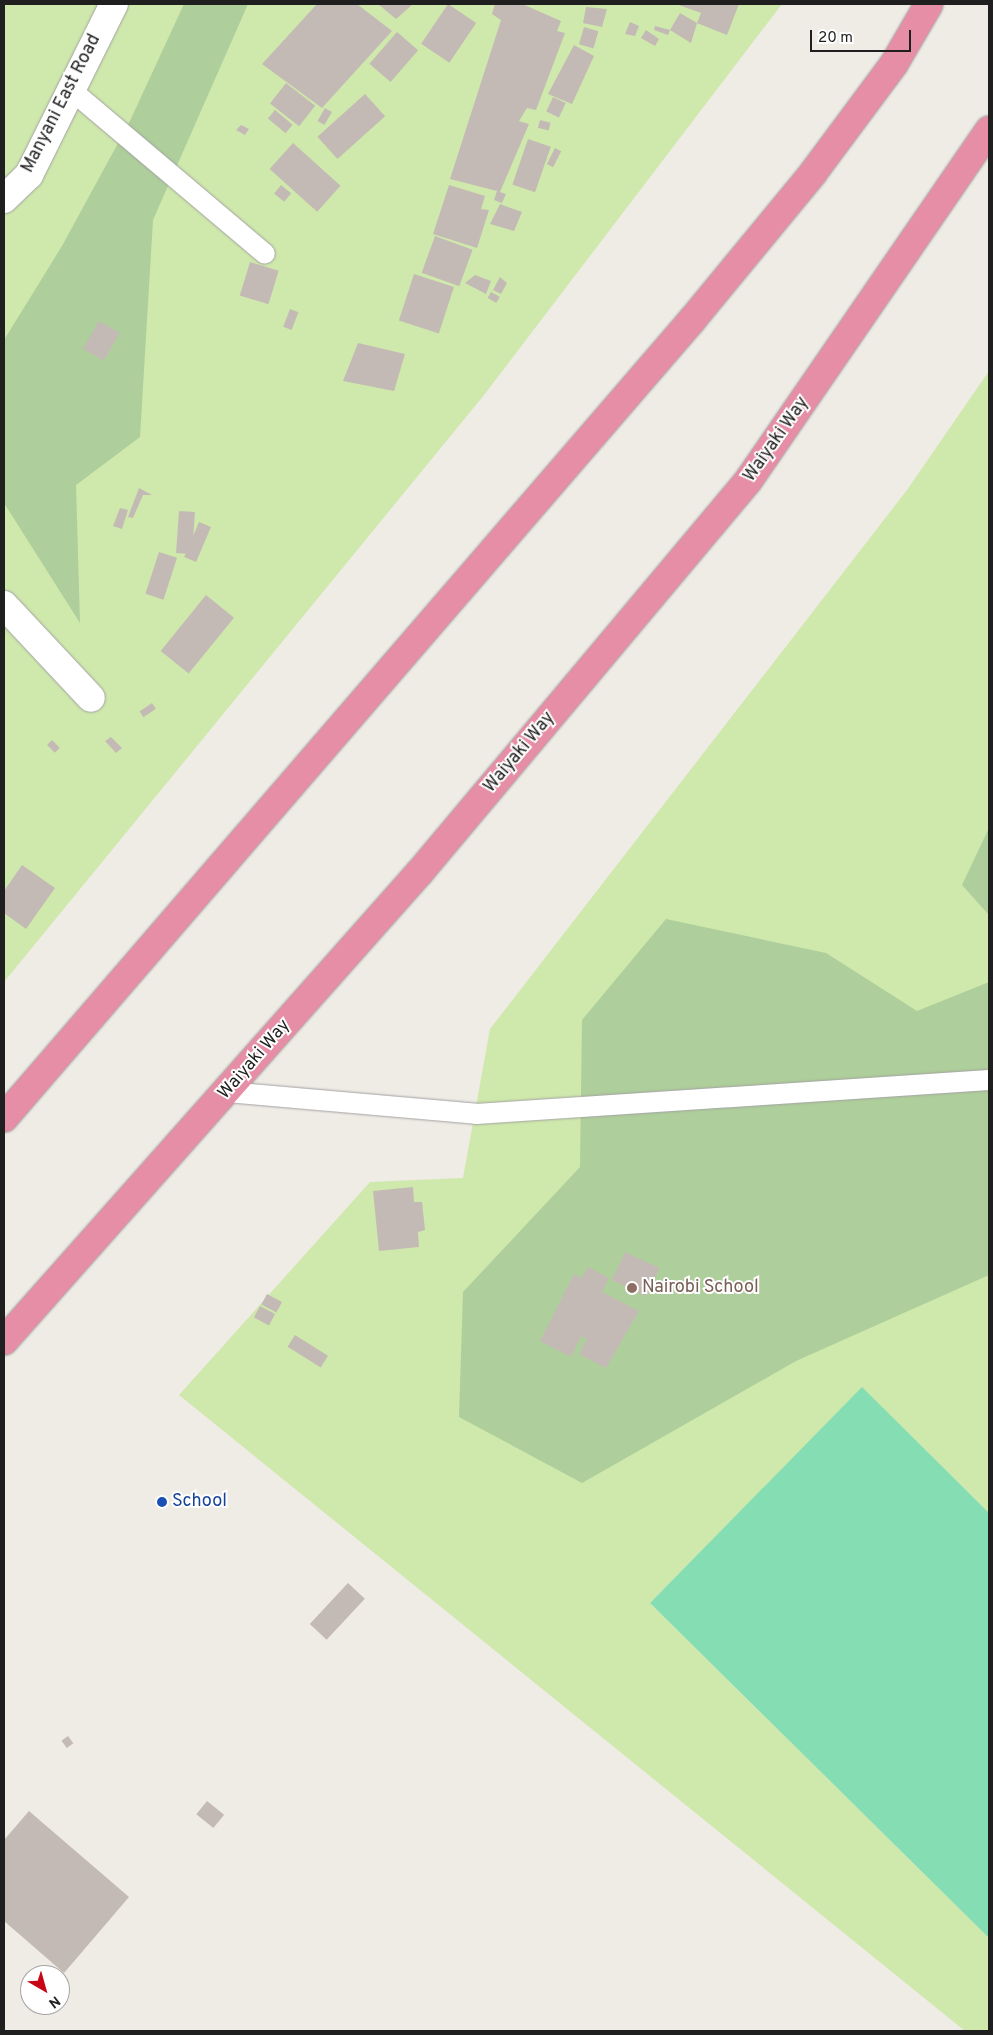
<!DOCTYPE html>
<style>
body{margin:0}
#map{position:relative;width:993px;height:2035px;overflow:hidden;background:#efebe5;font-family:Overpass,sans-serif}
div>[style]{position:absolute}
.grass>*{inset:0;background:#cfe8ac}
.forest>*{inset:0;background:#aece9b}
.pitch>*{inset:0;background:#85ddb3}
.building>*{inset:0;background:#c4bab5;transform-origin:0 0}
.roads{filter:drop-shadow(0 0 1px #a3a3a3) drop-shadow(0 0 1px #a3a3a3)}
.lane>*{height:20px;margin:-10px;padding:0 10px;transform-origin:10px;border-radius:10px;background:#fff}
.street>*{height:28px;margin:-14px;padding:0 14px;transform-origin:14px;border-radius:14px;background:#fff}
.highway>*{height:28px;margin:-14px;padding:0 14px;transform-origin:14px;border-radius:14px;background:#e58ea6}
.dots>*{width:14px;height:14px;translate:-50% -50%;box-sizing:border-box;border:2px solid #fff;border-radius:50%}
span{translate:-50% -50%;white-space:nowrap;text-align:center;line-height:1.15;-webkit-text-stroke:4px #fff;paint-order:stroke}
.street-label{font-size:18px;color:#1f1f1f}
.education-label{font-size:18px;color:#785e54}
.left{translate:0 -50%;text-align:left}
.transit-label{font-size:18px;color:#164399}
.frame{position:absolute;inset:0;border:5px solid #1f1f1f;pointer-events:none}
.north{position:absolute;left:20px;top:1965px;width:50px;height:50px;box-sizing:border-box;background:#fff;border:1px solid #a5a5a5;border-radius:50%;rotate:142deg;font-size:14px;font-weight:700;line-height:20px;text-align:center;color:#1f1f1f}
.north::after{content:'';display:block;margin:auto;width:18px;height:22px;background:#c90415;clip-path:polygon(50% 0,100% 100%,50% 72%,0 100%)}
.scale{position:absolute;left:810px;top:30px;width:101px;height:22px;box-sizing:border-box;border:2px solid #1f1f1f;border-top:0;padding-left:6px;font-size:15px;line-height:18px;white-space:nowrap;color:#1f1f1f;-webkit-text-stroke:4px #fff;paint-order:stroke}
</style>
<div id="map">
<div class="grass">
<div style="clip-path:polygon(4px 4px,782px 4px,484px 395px,4px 982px)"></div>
<div style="clip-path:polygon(989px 371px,989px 1513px,862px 1388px,650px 1603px,989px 1938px,989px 2031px,965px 2031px,179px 1395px,370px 1182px,463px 1178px,490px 1029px,907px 490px)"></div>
</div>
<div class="forest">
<div style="clip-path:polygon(184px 4px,248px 4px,153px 220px,140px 437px,76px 485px,80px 623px,4px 503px,4px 340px,62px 246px,129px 123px)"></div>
<div style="clip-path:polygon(989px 828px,989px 915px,962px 885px)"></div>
<div style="clip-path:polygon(666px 919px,826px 953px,917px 1011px,989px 982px,989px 1275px,796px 1361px,582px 1483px,459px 1417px,463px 1292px,580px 1167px,582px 1020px)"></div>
</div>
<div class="pitch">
<div style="clip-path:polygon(862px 1387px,989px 1513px,989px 1938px,650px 1603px)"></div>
</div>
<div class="building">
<div style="clip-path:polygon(317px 4px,357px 4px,392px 31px,322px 108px,262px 64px)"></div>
<div style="clip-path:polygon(378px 4px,413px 4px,396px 19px)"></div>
<div style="left:448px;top:4px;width:34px;height:48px;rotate:34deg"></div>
<div style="clip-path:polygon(495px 4px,522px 4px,561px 21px,557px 31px,565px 33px,536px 110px,527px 108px,519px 121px,529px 124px,500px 192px,506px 194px,502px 203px,494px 200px,497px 191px,450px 179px,501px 20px,492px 14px)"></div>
<div style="clip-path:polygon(676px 4px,739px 4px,727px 35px,697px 23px,691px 43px,670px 30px,680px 13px,697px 23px,701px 13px)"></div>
<div style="clip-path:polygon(586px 7px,607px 9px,602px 27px,583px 23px)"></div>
<div style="clip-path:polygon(630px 22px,639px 26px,635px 36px,625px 34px)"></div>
<div style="clip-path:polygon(655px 26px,670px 30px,668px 35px,654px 30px)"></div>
<div style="left:584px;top:27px;width:15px;height:18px;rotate:16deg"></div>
<div style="clip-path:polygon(646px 30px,659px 39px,655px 46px,641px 38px)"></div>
<div style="left:397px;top:32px;width:28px;height:42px;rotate:41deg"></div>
<div style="clip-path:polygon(574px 45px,594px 56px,572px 104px,548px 94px)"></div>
<div style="left:286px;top:83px;width:37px;height:26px;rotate:38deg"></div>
<div style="left:365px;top:94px;width:30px;height:64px;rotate:48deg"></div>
<div style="left:553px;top:97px;width:14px;height:16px;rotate:25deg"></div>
<div style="left:325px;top:108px;width:8px;height:15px;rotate:30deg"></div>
<div style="left:275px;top:110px;width:23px;height:11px;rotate:40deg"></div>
<div style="left:540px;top:120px;width:11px;height:8px;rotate:15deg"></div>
<div style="clip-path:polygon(241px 125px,249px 129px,245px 135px,236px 130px)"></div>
<div style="left:528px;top:139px;width:24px;height:48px;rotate:19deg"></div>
<div style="left:293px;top:143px;width:64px;height:35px;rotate:42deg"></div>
<div style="left:555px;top:148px;width:7px;height:18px;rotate:27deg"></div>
<div style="left:281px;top:185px;width:13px;height:11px;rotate:39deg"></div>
<div style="clip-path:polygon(449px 185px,485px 196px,481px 209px,489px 210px,477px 248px,433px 234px)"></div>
<div style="clip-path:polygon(500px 204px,522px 212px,514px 231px,490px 224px)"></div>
<div style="left:435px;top:236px;width:40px;height:39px;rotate:20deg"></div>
<div style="left:250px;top:262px;width:30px;height:35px;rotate:17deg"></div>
<div style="left:414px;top:274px;width:42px;height:49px;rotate:18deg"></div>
<div style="clip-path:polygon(475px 275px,491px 281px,486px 294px,465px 283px)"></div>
<div style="clip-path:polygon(500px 277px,507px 283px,501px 294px,493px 290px)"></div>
<div style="left:491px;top:292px;width:10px;height:7px;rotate:29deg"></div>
<div style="left:290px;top:309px;width:9px;height:19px;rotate:21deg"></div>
<div style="left:99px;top:321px;width:24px;height:32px;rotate:30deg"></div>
<div style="clip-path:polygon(358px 343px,405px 354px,394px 391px,343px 381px)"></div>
<div style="clip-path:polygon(139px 488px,152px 495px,143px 495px,133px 518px,128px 517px)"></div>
<div style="clip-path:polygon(120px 508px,128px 510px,122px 529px,113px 526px)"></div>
<div style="left:179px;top:511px;width:16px;height:42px;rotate:4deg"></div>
<div style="left:199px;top:522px;width:13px;height:38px;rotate:23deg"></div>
<div style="left:159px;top:552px;width:19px;height:44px;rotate:18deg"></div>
<div style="left:206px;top:595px;width:36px;height:72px;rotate:39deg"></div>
<div style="left:152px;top:703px;width:7px;height:15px;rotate:56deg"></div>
<div style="clip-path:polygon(111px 737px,122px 748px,116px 753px,105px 741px)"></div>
<div style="left:52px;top:740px;width:11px;height:7px;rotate:45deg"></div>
<div style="clip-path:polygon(22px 865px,55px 888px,26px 929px,4px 913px,4px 891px)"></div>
<div style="clip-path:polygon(413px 1187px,414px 1202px,422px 1202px,425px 1230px,418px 1232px,419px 1247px,379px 1251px,373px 1191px)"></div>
<div style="left:625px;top:1252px;width:38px;height:31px;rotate:25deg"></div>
<div style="clip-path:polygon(588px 1267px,609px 1278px,602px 1292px,639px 1311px,606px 1368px,579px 1354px,587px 1339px,581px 1336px,571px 1357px,540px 1341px,574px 1274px,582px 1278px)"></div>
<div style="left:267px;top:1294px;width:17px;height:12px;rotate:28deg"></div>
<div style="left:260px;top:1306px;width:17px;height:13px;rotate:28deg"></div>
<div style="left:295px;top:1335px;width:39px;height:14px;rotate:32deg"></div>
<div style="left:348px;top:1583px;width:23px;height:56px;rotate:43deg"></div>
<div style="left:68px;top:1736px;width:9px;height:8px;rotate:54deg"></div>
<div style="left:207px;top:1801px;width:22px;height:17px;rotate:39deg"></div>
<div style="clip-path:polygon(29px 1811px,129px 1897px,64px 1973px,4px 1921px,4px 1840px)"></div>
</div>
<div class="roads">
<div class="lane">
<div style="left:70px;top:89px;width:255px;rotate:40.2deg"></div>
<div style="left:227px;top:1092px;width:250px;rotate:5deg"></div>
<div style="left:476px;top:1114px;width:514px;rotate:-3.79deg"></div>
</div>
<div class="street">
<div style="left:4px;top:199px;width:35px;rotate:-44deg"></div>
<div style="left:29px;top:175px;width:191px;rotate:-63.6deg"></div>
<div style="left:4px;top:605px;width:127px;rotate:46.9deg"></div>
</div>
<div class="highway">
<div style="left:4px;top:1118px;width:1054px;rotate:-49.23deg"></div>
<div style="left:692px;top:320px;width:190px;rotate:-50.5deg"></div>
<div style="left:813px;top:173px;width:136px;rotate:-53.4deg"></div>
<div style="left:894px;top:64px;width:69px;rotate:-59.7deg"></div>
<div style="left:4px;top:1341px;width:627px;rotate:-48.43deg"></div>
<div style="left:420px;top:872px;width:510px;rotate:-50.01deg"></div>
<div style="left:748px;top:481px;width:426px;rotate:-55.5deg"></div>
</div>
</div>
<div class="dots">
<div style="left:632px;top:1288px;background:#8d6e63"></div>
<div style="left:162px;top:1502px;background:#1a4fb4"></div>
</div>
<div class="street-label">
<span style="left:62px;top:104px;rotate:-63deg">Manyani East Road</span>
<span style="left:777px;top:440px;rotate:-55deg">Waiyaki Way</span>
<span style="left:520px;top:753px;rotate:-50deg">Waiyaki Way</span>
<span style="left:255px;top:1060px;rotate:-49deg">Waiyaki Way</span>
</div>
<div class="education-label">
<span class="left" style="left:642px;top:1288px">Nairobi School</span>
</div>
<div class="transit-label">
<span class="left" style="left:172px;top:1502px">School</span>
</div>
<div class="frame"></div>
<div class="north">N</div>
<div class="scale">20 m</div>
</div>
